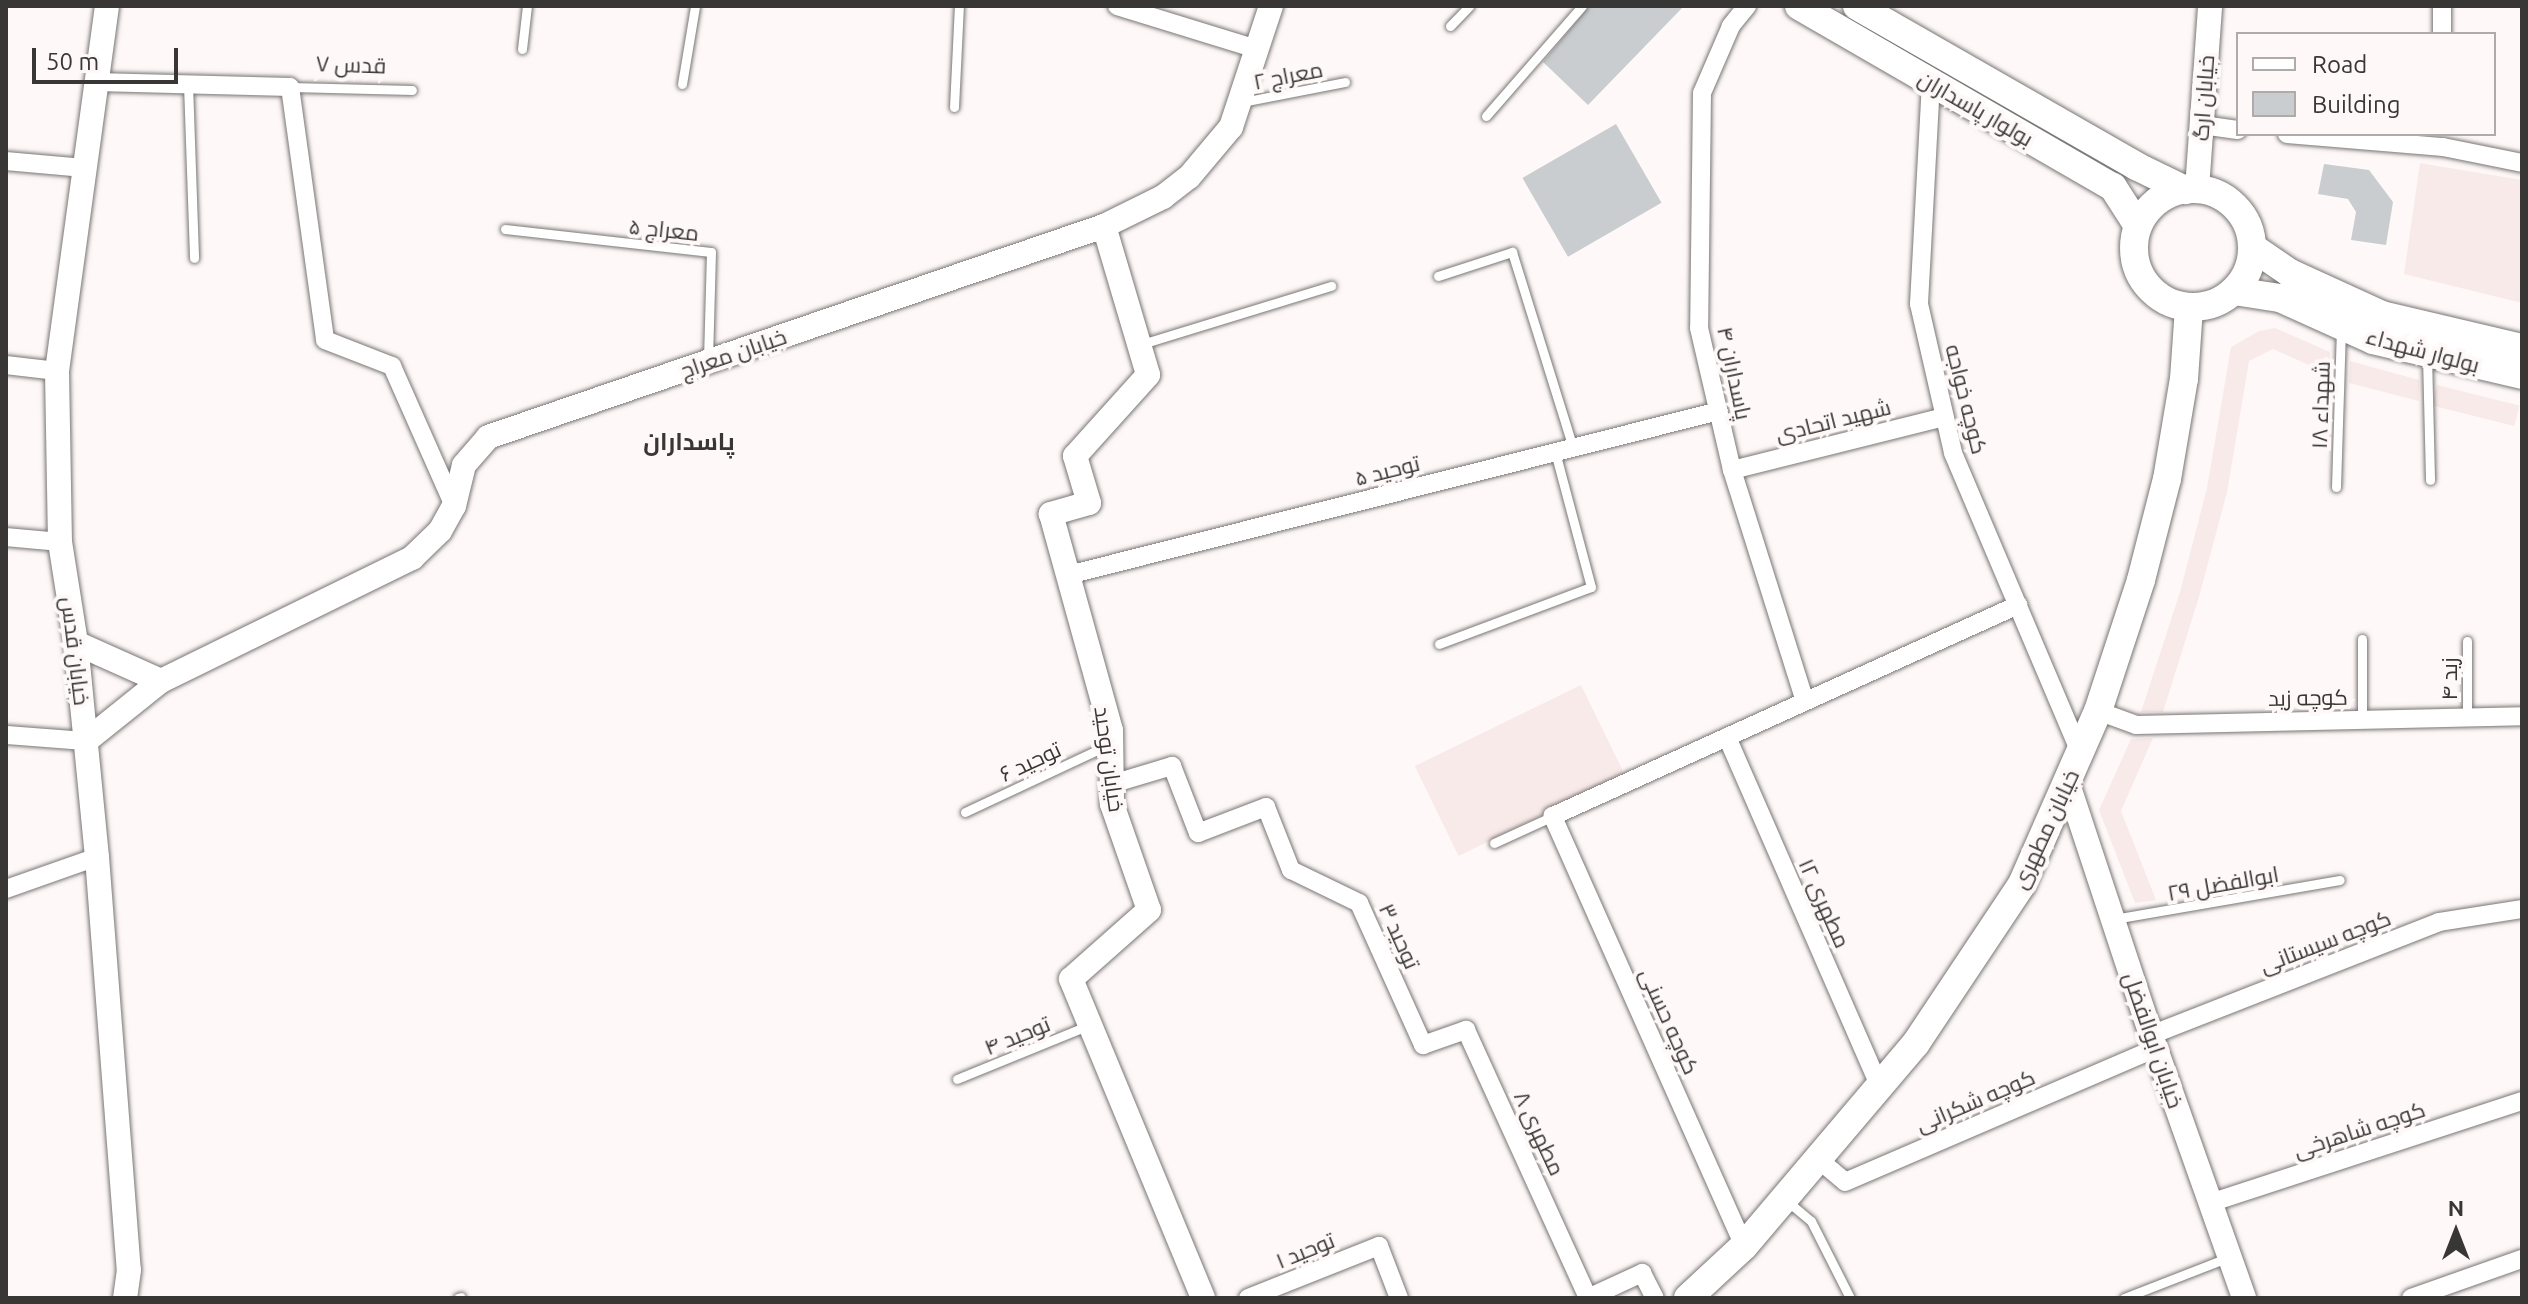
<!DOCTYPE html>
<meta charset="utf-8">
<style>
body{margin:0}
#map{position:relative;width:2528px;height:1304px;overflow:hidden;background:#fef9f8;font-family:Ubuntu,Cairo,sans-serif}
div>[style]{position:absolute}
.built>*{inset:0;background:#f8eae8;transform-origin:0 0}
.building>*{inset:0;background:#c9cdcf;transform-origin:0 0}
.roads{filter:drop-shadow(0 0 2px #797574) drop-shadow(0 0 2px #797574)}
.lane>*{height:9px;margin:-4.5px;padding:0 4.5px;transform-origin:4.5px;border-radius:4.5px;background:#fff}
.street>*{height:18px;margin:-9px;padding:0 9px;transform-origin:9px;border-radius:9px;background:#fff}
.secondary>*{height:24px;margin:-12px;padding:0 12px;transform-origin:12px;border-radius:12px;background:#fff}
.primary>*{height:28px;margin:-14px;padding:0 14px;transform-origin:14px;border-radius:14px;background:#fff}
.primary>.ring{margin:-14px;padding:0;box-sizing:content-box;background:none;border:28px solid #fff;border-radius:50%}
span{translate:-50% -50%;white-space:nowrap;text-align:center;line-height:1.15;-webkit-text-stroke:8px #fef9f8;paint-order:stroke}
.street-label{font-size:22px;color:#393736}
.neighbourhood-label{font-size:24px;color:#393736;font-weight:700}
.frame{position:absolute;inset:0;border:8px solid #393736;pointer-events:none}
.legend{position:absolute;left:2236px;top:32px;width:260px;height:104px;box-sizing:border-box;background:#fef9f8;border:2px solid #afabaa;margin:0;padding:10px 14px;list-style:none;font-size:24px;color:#393736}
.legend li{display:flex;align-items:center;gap:16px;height:40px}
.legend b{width:40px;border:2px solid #afabaa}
.north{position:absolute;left:2416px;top:1192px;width:80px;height:80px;-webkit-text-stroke:6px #fef9f8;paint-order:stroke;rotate:0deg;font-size:22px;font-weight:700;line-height:32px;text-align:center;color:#393736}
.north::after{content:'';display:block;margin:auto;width:28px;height:36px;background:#393736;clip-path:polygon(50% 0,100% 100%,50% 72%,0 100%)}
.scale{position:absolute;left:32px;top:48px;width:146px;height:36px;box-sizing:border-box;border:4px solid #393736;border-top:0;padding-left:10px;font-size:24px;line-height:28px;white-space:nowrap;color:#393736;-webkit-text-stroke:6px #fef9f8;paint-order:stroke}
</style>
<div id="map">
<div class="built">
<div style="clip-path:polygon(2420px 163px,2522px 180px,2522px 303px,2404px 274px)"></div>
<div style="clip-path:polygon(2275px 328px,2330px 352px,2329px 374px,2273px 349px,2249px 361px,2227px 492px,2199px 597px,2163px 712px,2141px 712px,2180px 592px,2207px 488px,2231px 347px,2259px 331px)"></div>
<div style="clip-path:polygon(2350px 361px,2419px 380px,2419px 401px,2349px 383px)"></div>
<div style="left:2437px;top:385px;width:85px;height:21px;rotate:14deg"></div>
<div style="left:1581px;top:685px;width:100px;height:185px;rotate:64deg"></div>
<div style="clip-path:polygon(2153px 738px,2121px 811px,2156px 900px,2135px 903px,2099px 810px,2131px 739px)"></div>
</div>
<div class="building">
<div style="clip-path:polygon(1589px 6px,1684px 6px,1588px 105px,1543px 62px)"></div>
<div style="left:1616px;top:124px;width:91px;height:108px;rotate:60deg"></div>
<div style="clip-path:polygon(2324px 164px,2369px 170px,2393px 202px,2386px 245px,2351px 240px,2356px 212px,2348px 199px,2318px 194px)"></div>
</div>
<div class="roads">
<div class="lane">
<div style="left:1450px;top:26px;width:28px;rotate:-46deg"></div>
<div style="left:522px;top:49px;width:43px;rotate:-83.4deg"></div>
<div style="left:188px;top:84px;width:174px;rotate:88deg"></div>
<div style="left:682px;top:84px;width:79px;rotate:-80.5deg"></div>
<div style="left:290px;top:87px;width:122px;rotate:1.4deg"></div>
<div style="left:1242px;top:102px;width:105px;rotate:-11deg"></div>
<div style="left:954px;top:107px;width:101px;rotate:-87.2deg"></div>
<div style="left:1486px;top:116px;width:146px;rotate:-48.9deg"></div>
<div style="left:505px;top:229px;width:207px;rotate:6.4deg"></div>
<div style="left:711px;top:252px;width:106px;rotate:91.6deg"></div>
<div style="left:1438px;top:276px;width:78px;rotate:-18deg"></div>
<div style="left:1512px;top:252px;width:205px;rotate:72.7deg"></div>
<div style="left:1142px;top:344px;width:198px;rotate:-17.1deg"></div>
<div style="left:2427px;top:356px;width:124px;rotate:88.6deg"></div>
<div style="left:2336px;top:487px;width:159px;rotate:-88.2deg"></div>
<div style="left:2362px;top:639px;width:81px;rotate:90deg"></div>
<div style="left:2467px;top:641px;width:76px;rotate:90deg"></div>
<div style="left:1439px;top:644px;width:162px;rotate:-20.6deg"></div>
<div style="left:1591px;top:587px;width:140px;rotate:-104.9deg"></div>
<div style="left:965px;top:812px;width:158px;rotate:-25.1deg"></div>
<div style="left:1494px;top:843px;width:65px;rotate:-24.6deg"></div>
<div style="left:2114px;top:919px;width:229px;rotate:-9.8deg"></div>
<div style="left:957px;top:1079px;width:140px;rotate:-22.2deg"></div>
<div style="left:1787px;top:1201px;width:31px;rotate:40deg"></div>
<div style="left:1811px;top:1221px;width:86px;rotate:63.1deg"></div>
<div style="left:458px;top:1298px;width:3px;rotate:-18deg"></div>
<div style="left:2124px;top:1298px;width:113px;rotate:-21.3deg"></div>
</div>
<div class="street">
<div style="left:1117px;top:6px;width:146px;rotate:17.1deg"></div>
<div style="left:1747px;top:6px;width:26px;rotate:129deg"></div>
<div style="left:1731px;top:26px;width:73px;rotate:113.4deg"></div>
<div style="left:1702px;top:93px;width:235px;rotate:90.7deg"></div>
<div style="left:1699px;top:328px;width:146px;rotate:76.9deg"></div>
<div style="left:1732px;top:470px;width:242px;rotate:72.5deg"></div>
<div style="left:2442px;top:6px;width:28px;rotate:90deg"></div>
<div style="left:96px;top:82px;width:194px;rotate:1.5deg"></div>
<div style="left:290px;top:87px;width:255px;rotate:82.1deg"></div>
<div style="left:325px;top:340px;width:72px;rotate:21.2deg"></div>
<div style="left:392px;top:366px;width:153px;rotate:66.1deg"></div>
<div style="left:1931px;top:82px;width:222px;rotate:93.1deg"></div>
<div style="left:1919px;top:304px;width:153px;rotate:77.1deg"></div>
<div style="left:1953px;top:453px;width:325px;rotate:67deg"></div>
<div style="left:2202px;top:125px;width:36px;rotate:8deg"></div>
<div style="left:2287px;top:134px;width:157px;rotate:4.8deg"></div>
<div style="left:2443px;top:147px;width:81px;rotate:11.4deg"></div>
<div style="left:6px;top:161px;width:78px;rotate:5.1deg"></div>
<div style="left:6px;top:365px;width:51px;rotate:6.7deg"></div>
<div style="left:1732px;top:470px;width:219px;rotate:-14deg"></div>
<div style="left:6px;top:537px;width:54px;rotate:5.3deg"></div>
<div style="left:1068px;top:575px;width:671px;rotate:-14.14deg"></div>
<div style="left:2098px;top:711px;width:40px;rotate:20.2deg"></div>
<div style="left:2136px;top:725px;width:386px;rotate:-1.3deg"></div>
<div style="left:6px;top:735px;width:80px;rotate:4.3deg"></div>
<div style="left:1727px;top:737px;width:382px;rotate:66.4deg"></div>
<div style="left:1112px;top:784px;width:63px;rotate:-16.7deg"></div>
<div style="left:1172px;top:766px;width:72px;rotate:68.8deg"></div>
<div style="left:1198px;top:833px;width:73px;rotate:-20.9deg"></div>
<div style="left:1266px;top:807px;width:68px;rotate:68.4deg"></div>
<div style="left:1291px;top:870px;width:76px;rotate:25.9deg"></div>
<div style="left:1359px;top:903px;width:156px;rotate:65.7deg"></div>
<div style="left:1423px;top:1045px;width:46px;rotate:-19.2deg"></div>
<div style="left:1466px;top:1030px;width:294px;rotate:65.5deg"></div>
<div style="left:1588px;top:1298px;width:60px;rotate:-24.8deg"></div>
<div style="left:1642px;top:1273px;width:28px;rotate:63deg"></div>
<div style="left:6px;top:889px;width:96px;rotate:-19.4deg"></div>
<div style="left:2151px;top:1035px;width:309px;rotate:-21.4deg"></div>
<div style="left:2439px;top:922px;width:84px;rotate:-8.9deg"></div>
<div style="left:1818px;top:1159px;width:35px;rotate:40deg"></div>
<div style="left:1845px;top:1182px;width:339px;rotate:-23.3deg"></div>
<div style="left:2210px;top:1203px;width:328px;rotate:-18.1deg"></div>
<div style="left:1744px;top:1246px;width:471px;rotate:-114deg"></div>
<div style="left:1553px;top:816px;width:511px;rotate:-24.41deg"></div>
<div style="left:1248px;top:1298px;width:141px;rotate:-21.7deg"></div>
<div style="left:1379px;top:1246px;width:56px;rotate:69deg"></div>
<div style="left:2411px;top:1298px;width:118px;rotate:-19.4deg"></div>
</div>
<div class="secondary">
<div style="left:107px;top:6px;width:368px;rotate:97.8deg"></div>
<div style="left:57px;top:371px;width:171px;rotate:89deg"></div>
<div style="left:60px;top:542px;width:102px;rotate:81deg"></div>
<div style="left:76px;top:643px;width:215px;rotate:84.4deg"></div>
<div style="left:97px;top:857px;width:414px;rotate:85.6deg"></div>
<div style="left:129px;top:1270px;width:28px;rotate:98deg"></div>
<div style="left:2197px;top:189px;width:183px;rotate:-85.9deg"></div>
<div style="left:1104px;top:226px;width:155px;rotate:73.5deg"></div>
<div style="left:1148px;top:375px;width:109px;rotate:132deg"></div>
<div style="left:1075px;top:456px;width:49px;rotate:73.4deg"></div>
<div style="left:1089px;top:503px;width:40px;rotate:164deg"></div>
<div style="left:1051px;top:514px;width:224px;rotate:74.5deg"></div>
<div style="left:1111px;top:730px;width:74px;rotate:89.2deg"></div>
<div style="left:1112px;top:804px;width:112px;rotate:70.8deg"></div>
<div style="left:1149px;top:910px;width:104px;rotate:138.5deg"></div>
<div style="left:1071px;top:979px;width:345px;rotate:67.5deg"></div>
<div style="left:76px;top:643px;width:93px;rotate:24.1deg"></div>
<div style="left:86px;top:741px;width:96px;rotate:-38.7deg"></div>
<div style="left:161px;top:681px;width:280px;rotate:-26.1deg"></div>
<div style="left:412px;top:558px;width:39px;rotate:-44deg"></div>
<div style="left:440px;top:531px;width:29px;rotate:-61deg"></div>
<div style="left:454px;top:506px;width:42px;rotate:-76.3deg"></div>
<div style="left:464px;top:465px;width:37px;rotate:-49deg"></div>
<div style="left:488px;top:437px;width:651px;rotate:-18.91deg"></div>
<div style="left:1104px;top:226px;width:66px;rotate:-26.2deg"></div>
<div style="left:1163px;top:197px;width:33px;rotate:-38deg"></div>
<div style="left:1189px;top:177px;width:65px;rotate:-50deg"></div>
<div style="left:1231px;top:127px;width:127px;rotate:-71.7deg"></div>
<div style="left:2067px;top:781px;width:268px;rotate:71.7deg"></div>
<div style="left:2151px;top:1035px;width:279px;rotate:70.5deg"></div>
</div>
<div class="primary">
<div style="left:1799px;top:6px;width:362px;rotate:30deg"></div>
<div style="left:2113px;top:187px;width:46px;rotate:57.3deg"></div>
<div style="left:1857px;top:6px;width:322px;rotate:29.8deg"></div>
<div style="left:2136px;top:166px;width:55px;rotate:26.1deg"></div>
<div class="ring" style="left:2134px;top:189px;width:90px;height:90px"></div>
<div style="left:2252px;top:247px;width:46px;rotate:34.4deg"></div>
<div style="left:2290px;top:273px;width:101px;rotate:24.5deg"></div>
<div style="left:2382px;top:315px;width:144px;rotate:13.3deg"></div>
<div style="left:2234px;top:291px;width:47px;rotate:8.7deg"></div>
<div style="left:2280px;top:298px;width:102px;rotate:24.3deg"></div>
<div style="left:2373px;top:340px;width:153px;rotate:13.2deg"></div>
<div style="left:1688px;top:1298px;width:76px;rotate:-42.9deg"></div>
<div style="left:1744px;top:1246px;width:266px;rotate:-49.7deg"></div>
<div style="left:1916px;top:1043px;width:191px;rotate:-56.3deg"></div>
<div style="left:2022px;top:884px;width:189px;rotate:-66.3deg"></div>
<div style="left:2098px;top:711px;width:138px;rotate:-71.8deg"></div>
<div style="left:2141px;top:580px;width:104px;rotate:-75.6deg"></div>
<div style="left:2167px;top:479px;width:101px;rotate:-80.4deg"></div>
<div style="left:2184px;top:379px;width:72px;rotate:-86deg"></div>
</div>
</div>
<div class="street-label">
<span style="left:351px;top:64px;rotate:2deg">قدس ۷</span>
<span style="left:1288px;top:75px;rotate:-11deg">معراج ۲</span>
<span style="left:2203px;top:98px;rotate:-86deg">خیابان ارگ</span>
<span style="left:1976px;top:108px;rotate:30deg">بولوار پاسداران</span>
<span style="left:664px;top:229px;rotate:6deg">معراج ۵</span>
<span style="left:2423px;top:350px;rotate:15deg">بولوار شهداء</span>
<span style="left:733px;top:353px;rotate:-19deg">خیابان معراج</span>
<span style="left:1735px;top:373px;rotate:78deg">پاسداران ۴</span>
<span style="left:1967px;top:399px;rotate:76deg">کوچه خواجه</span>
<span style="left:2320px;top:405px;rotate:-88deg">شهداء ۱۸</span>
<span style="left:1833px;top:420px;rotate:-14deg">شهید اتحادی</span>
<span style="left:1387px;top:470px;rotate:-14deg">توحید ۵</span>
<span style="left:76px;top:651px;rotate:83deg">خیابان قدس</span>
<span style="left:2449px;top:679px;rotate:-90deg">زید ۴</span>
<span style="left:2308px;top:697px;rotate:-1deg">کوچه زید</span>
<span style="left:1110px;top:759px;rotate:82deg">خیابان توحید</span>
<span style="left:1030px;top:761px;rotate:-25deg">توحید ۶</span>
<span style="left:2045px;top:829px;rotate:-65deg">خیابان مطهری</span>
<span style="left:2223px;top:883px;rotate:-10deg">ابوالفضل ۲۹</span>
<span style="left:1825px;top:903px;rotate:66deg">مطهری ۱۲</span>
<span style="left:1400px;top:936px;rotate:66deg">توحید ۳</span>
<span style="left:2325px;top:941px;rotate:-21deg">کوچه سیستانی</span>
<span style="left:1670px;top:1021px;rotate:66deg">کوچه حسنی</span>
<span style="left:1017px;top:1035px;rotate:-22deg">توحید ۴</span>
<span style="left:2154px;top:1040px;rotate:71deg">خیابان ابوالفضل</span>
<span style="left:1975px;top:1100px;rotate:-23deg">کوچه شکرانی</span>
<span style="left:2359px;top:1129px;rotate:-18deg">کوچه شاهرخی</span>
<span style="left:1540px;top:1133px;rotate:65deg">مطهری ۸</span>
<span style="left:1305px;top:1250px;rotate:-22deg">توحید ۱</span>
</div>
<div class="neighbourhood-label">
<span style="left:689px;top:442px">پاسداران</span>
</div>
<div class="frame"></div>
<ul class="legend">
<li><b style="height:10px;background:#fff"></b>Road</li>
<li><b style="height:22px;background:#c9cdcf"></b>Building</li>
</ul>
<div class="north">N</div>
<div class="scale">50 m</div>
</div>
